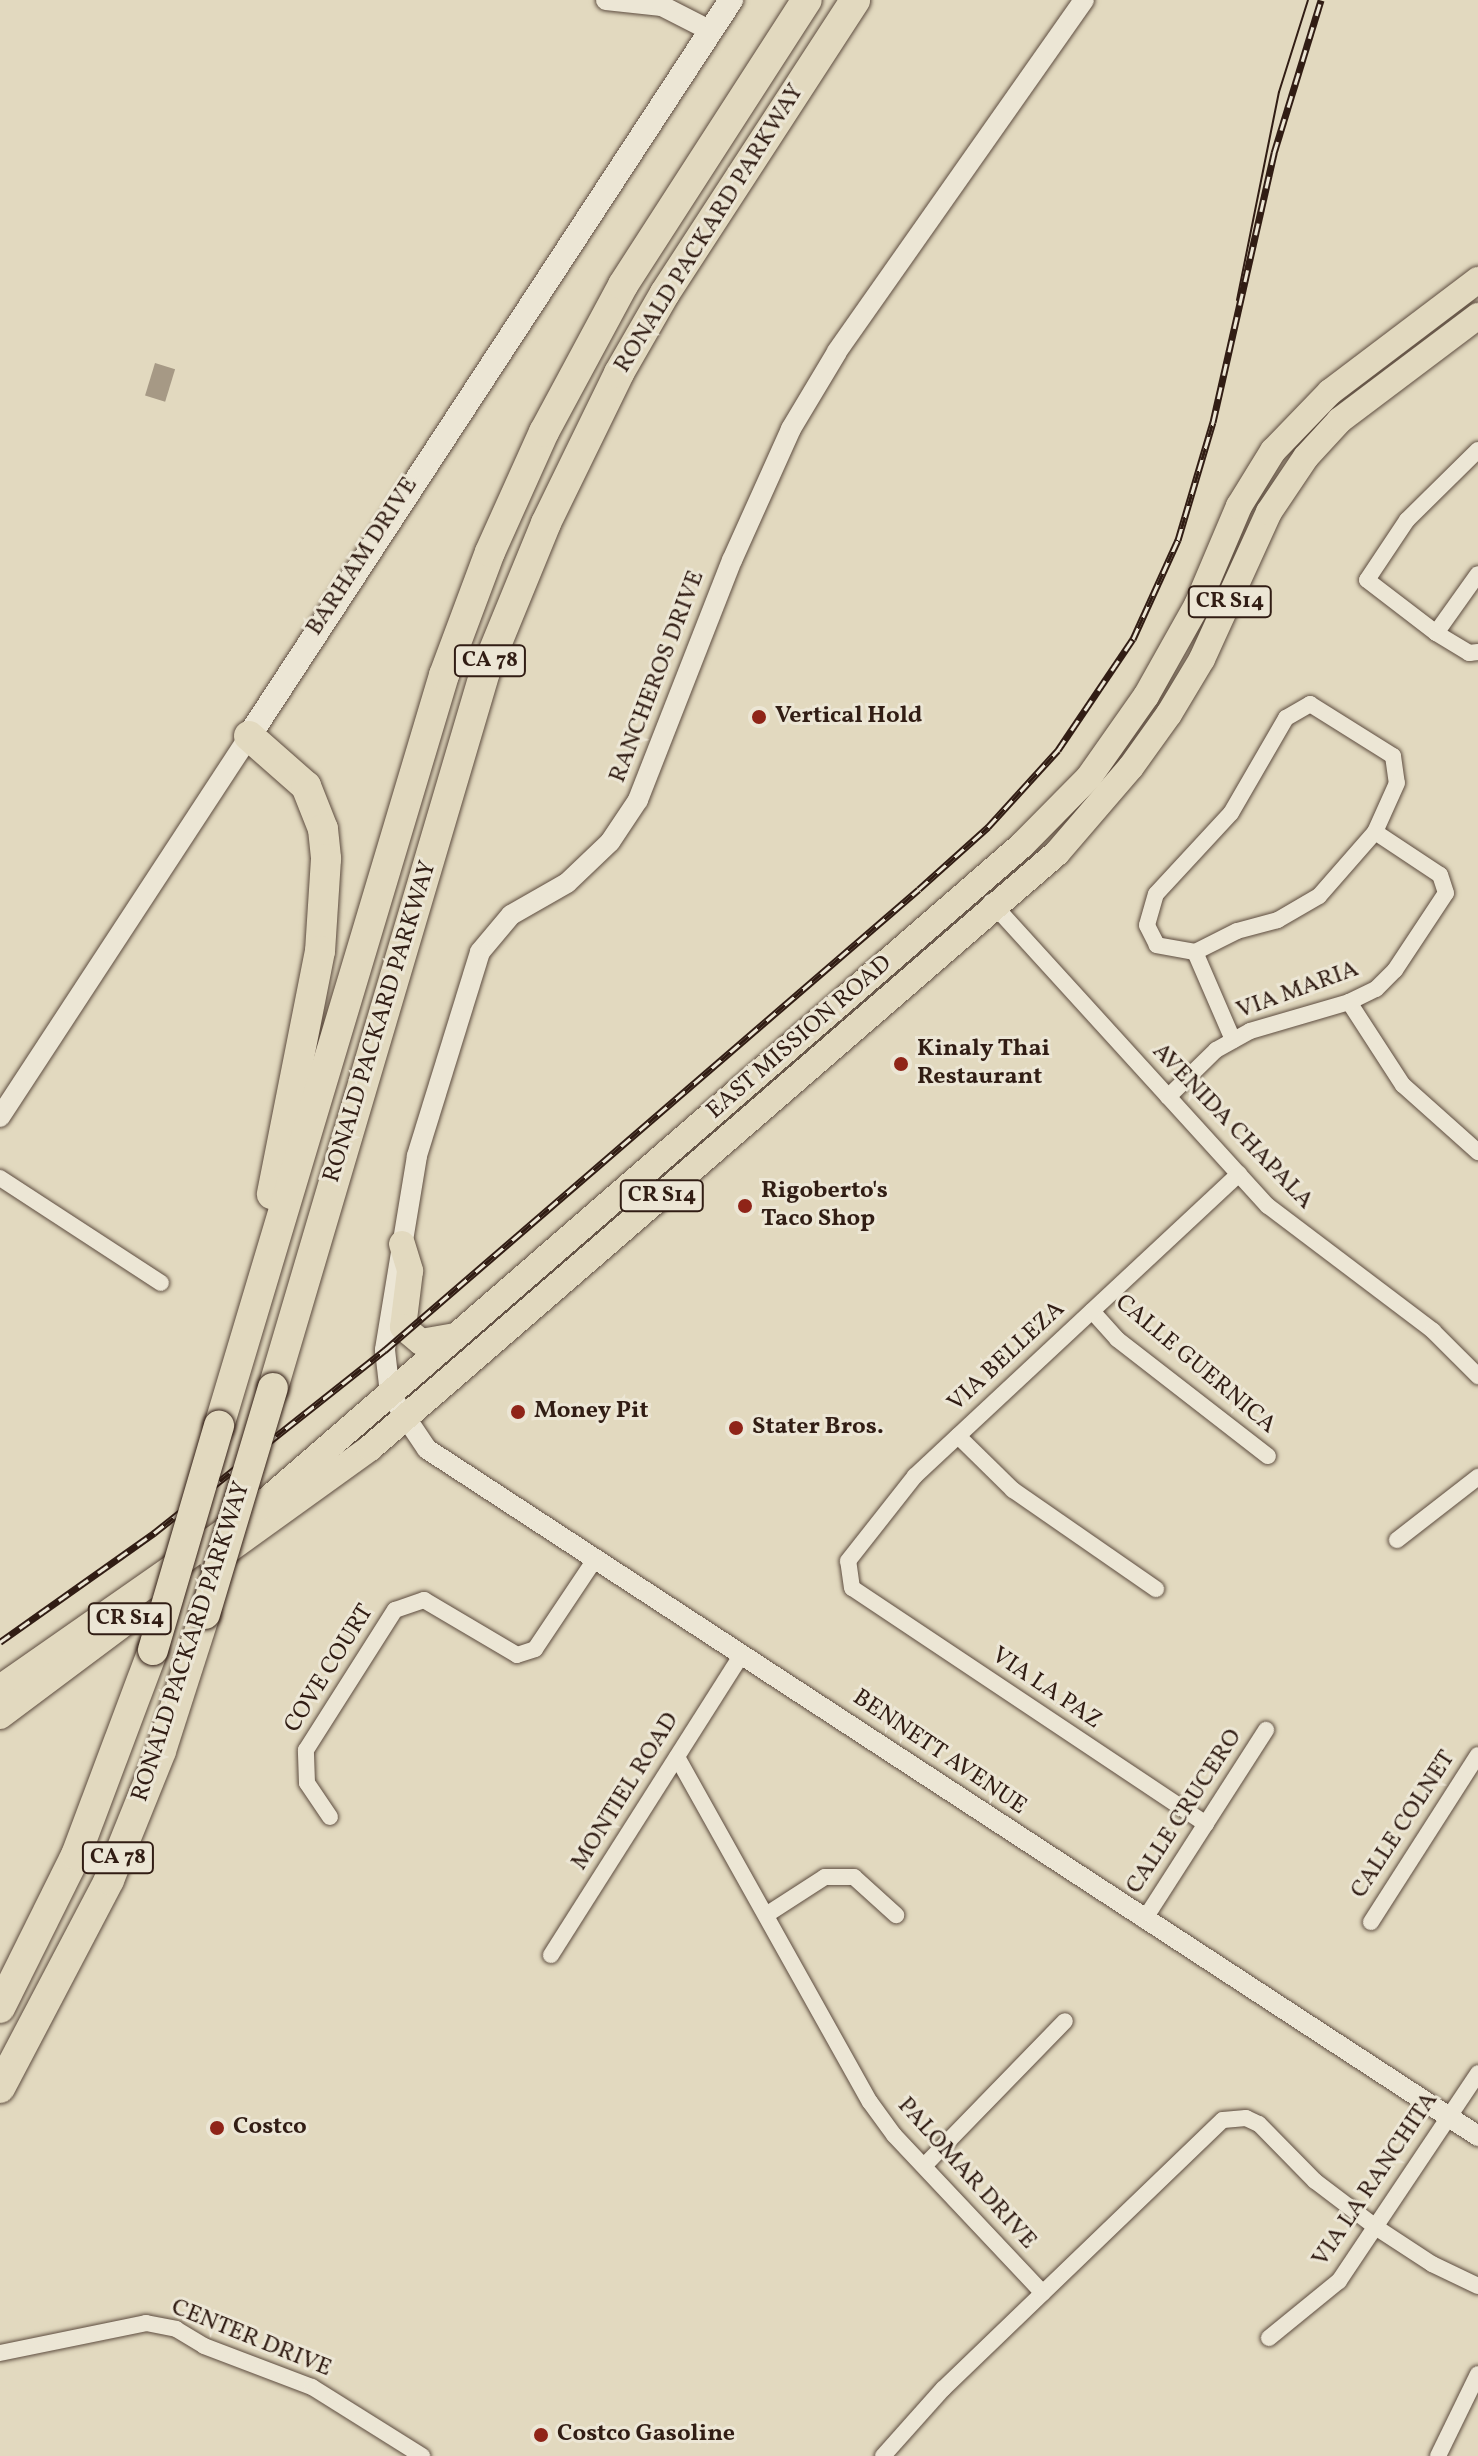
<!DOCTYPE html>
<style>
body{margin:0}
#map{position:relative;width:1478px;height:2456px;overflow:hidden;background:#e2d9bf;font-family:Vollkorn,serif}
div>[style]{position:absolute}
.water>*{inset:0;background:#a69985;transform-origin:0 0}
.roads{filter:drop-shadow(0 0 2px #5d4c3f) drop-shadow(0 0 2px #5d4c3f)}
.minor>*{height:16px;margin:-8px;padding:0 8px;transform-origin:8px;border-radius:8px;background:#ece6d5}
.tertiary>*{height:20px;margin:-10px;padding:0 10px;transform-origin:10px;border-radius:10px;background:#ece6d5}
.secondary>*{height:24px;margin:-12px;padding:0 12px;transform-origin:12px;border-radius:12px;background:#ece6d5}
.primary>*{height:26px;margin:-13px;padding:0 13px;transform-origin:13px;border-radius:13px;background:#e2d9bf}
.motorway>*{height:30px;margin:-15px;padding:0 15px;transform-origin:15px;border-radius:15px;background:#e2d9bf}
.tram>*{height:2px;margin:-1px;padding:0 1px;transform-origin:1px;border-radius:1px;background:#311d14}
.rail>*{height:7px;margin-top:-3.5px;transform-origin:0;background:repeating-linear-gradient(90deg,#ece6d5 0 12px,#311d14 0 24px);box-sizing:border-box;border-block:2px solid #311d14}
.bridges{filter:drop-shadow(0 0 2px #311d14) drop-shadow(0 0 2px #311d14)}
.motorway-bridge>*{height:30px;margin:-15px;padding:0 15px;transform-origin:15px;border-radius:15px;background:#e2d9bf}
.dots>*{width:22px;height:22px;translate:-50% -50%;box-sizing:border-box;border:4px solid #ece6d5;border-radius:50%}
span{translate:-50% -50%;white-space:nowrap;text-align:center;line-height:1.15;-webkit-text-stroke:6px #ece6d5;paint-order:stroke}
.shield-label span{padding:2px 6px;background:#ece6d5;border:2px solid;border-radius:6px;-webkit-text-stroke-width:0}
.shield-label{font-size:22px;color:#311d14;font-weight:700}
.street-label{font-size:24px;color:#311d14}
.poi-label{font-size:24px;color:#311d14;font-weight:700}
.left{translate:0 -50%;text-align:left}
</style>
<div id="map">
<div class="water">
<div style="left:155px;top:363px;width:21px;height:34px;rotate:17deg"></div>
</div>
<div class="roads">
<div class="minor">
<div style="left:1478px;top:450px;width:100px;rotate:135.4deg"></div>
<div style="left:1407px;top:520px;width:72px;rotate:123.7deg"></div>
<div style="left:1367px;top:580px;width:87px;rotate:37.5deg"></div>
<div style="left:1436px;top:633px;width:39px;rotate:31deg"></div>
<div style="left:1469px;top:653px;width:9px;rotate:-6deg"></div>
<div style="left:1436px;top:633px;width:72px;rotate:-54.6deg"></div>
<div style="left:1310px;top:704px;width:98px;rotate:32.1deg"></div>
<div style="left:1393px;top:756px;width:27px;rotate:82deg"></div>
<div style="left:1397px;top:783px;width:54px;rotate:114.2deg"></div>
<div style="left:1375px;top:832px;width:85px;rotate:131.2deg"></div>
<div style="left:1319px;top:896px;width:48px;rotate:149.7deg"></div>
<div style="left:1278px;top:920px;width:42px;rotate:165deg"></div>
<div style="left:1237px;top:931px;width:47px;rotate:153.4deg"></div>
<div style="left:1195px;top:952px;width:39px;rotate:-170deg"></div>
<div style="left:1157px;top:945px;width:22px;rotate:-117deg"></div>
<div style="left:1147px;top:925px;width:32px;rotate:-74deg"></div>
<div style="left:1156px;top:894px;width:110px;rotate:-47.2deg"></div>
<div style="left:1231px;top:813px;width:110px;rotate:-59.9deg"></div>
<div style="left:1286px;top:718px;width:28px;rotate:-30deg"></div>
<div style="left:991px;top:902px;width:411px;rotate:47.7deg"></div>
<div style="left:1268px;top:1206px;width:207px;rotate:37.1deg"></div>
<div style="left:1433px;top:1331px;width:64px;rotate:45deg"></div>
<div style="left:1195px;top:952px;width:96px;rotate:66.6deg"></div>
<div style="left:1349px;top:1002px;width:99px;rotate:57deg"></div>
<div style="left:1403px;top:1085px;width:101px;rotate:41.8deg"></div>
<div style="left:1168px;top:1097px;width:67px;rotate:-44.4deg"></div>
<div style="left:1216px;top:1050px;width:39px;rotate:-29deg"></div>
<div style="left:1250px;top:1031px;width:103px;rotate:-16.3deg"></div>
<div style="left:1349px;top:1002px;width:30px;rotate:-26deg"></div>
<div style="left:1376px;top:989px;width:27px;rotate:-45deg"></div>
<div style="left:1395px;top:970px;width:92px;rotate:-56.5deg"></div>
<div style="left:1446px;top:893px;width:19px;rotate:-108deg"></div>
<div style="left:1440px;top:875px;width:78px;rotate:-146.5deg"></div>
<div style="left:0;top:1178px;width:192px;rotate:33.1deg"></div>
<div style="left:1092px;top:1311px;width:38px;rotate:48deg"></div>
<div style="left:1117px;top:1339px;width:191px;rotate:37.8deg"></div>
<div style="left:958px;top:1436px;width:77px;rotate:44.5deg"></div>
<div style="left:1013px;top:1490px;width:174px;rotate:34.7deg"></div>
<div style="left:1397px;top:1540px;width:103px;rotate:-37.9deg"></div>
<div style="left:677px;top:1757px;width:395px;rotate:60.8deg"></div>
<div style="left:870px;top:2102px;width:41px;rotate:54deg"></div>
<div style="left:894px;top:2135px;width:217px;rotate:46.7deg"></div>
<div style="left:330px;top:1817px;width:41px;rotate:-124.1deg"></div>
<div style="left:307px;top:1783px;width:33px;rotate:-92deg"></div>
<div style="left:306px;top:1750px;width:166px;rotate:-57.6deg"></div>
<div style="left:395px;top:1610px;width:31px;rotate:-19deg"></div>
<div style="left:424px;top:1600px;width:108px;rotate:30.6deg"></div>
<div style="left:517px;top:1655px;width:19px;rotate:-18deg"></div>
<div style="left:535px;top:1649px;width:106px;rotate:-56.2deg"></div>
<div style="left:1206px;top:1824px;width:425px;rotate:-146.3deg"></div>
<div style="left:852px;top:1588px;width:27px;rotate:-98deg"></div>
<div style="left:848px;top:1561px;width:108px;rotate:-51.8deg"></div>
<div style="left:915px;top:1476px;width:443px;rotate:-43deg"></div>
<div style="left:766px;top:1915px;width:70px;rotate:-32.8deg"></div>
<div style="left:825px;top:1877px;width:29px"></div>
<div style="left:854px;top:1877px;width:57px;rotate:42.1deg"></div>
<div style="left:1144px;top:1920px;width:226px;rotate:-57.3deg"></div>
<div style="left:1371px;top:1922px;width:198px;rotate:-57.4deg"></div>
<div style="left:551px;top:1955px;width:356px;rotate:-57.6deg"></div>
<div style="left:924px;top:2166px;width:202px;rotate:-45.8deg"></div>
<div style="left:1269px;top:2338px;width:90px;rotate:-39.2deg"></div>
<div style="left:1339px;top:2281px;width:250px;rotate:-56.2deg"></div>
<div style="left:0;top:2353px;width:149px;rotate:-11.6deg"></div>
<div style="left:146px;top:2323px;width:31px;rotate:11deg"></div>
<div style="left:176px;top:2329px;width:33px;rotate:31deg"></div>
<div style="left:204px;top:2346px;width:116px;rotate:20.8deg"></div>
<div style="left:312px;top:2387px;width:130px;rotate:32.1deg"></div>
<div style="left:883px;top:2456px;width:90px;rotate:-48.2deg"></div>
<div style="left:943px;top:2389px;width:388px;rotate:-43.9deg"></div>
<div style="left:1223px;top:2120px;width:23px;rotate:-5deg"></div>
<div style="left:1246px;top:2118px;width:14px;rotate:25deg"></div>
<div style="left:1259px;top:2124px;width:80px;rotate:45.5deg"></div>
<div style="left:1315px;top:2181px;width:78px;rotate:37.2deg"></div>
<div style="left:1377px;top:2228px;width:66px;rotate:33.2deg"></div>
<div style="left:1432px;top:2264px;width:51px;rotate:25.6deg"></div>
<div style="left:1438px;top:2456px;width:91px;rotate:-64deg"></div>
</div>
<div class="tertiary">
<div style="left:606px;top:0;width:56px;rotate:6.1deg"></div>
<div style="left:662px;top:6px;width:55px;rotate:27deg"></div>
<div style="left:1084px;top:0;width:430px;rotate:125.1deg"></div>
<div style="left:837px;top:352px;width:90px;rotate:120.9deg"></div>
<div style="left:791px;top:429px;width:144px;rotate:114.2deg"></div>
<div style="left:732px;top:560px;width:258px;rotate:111.4deg"></div>
<div style="left:638px;top:800px;width:50px;rotate:123.7deg"></div>
<div style="left:610px;top:842px;width:59px;rotate:136.4deg"></div>
<div style="left:567px;top:883px;width:64px;rotate:150.3deg"></div>
<div style="left:511px;top:915px;width:48px;rotate:130deg"></div>
<div style="left:480px;top:952px;width:214px;rotate:107.2deg"></div>
<div style="left:417px;top:1156px;width:197px;rotate:99.4deg"></div>
<div style="left:385px;top:1350px;width:44px;rotate:83.5deg"></div>
<div style="left:390px;top:1394px;width:66px;rotate:56.1deg"></div>
<div style="left:427px;top:1449px;width:1256px;rotate:33.17deg"></div>
<div style="left:0;top:1117px;width:455px;rotate:-56.8deg"></div>
</div>
<div class="secondary">
<div style="left:249px;top:736px;width:880px;rotate:-56.78deg"></div>
</div>
<div class="primary">
<div style="left:402px;top:1244px;width:28px;rotate:73deg"></div>
<div style="left:410px;top:1271px;width:56px;rotate:97.1deg"></div>
<div style="left:403px;top:1327px;width:23px;rotate:40deg"></div>
<div style="left:421px;top:1342px;width:36px;rotate:-10deg"></div>
<div style="left:213px;top:1561px;width:193px;rotate:-35.7deg"></div>
<div style="left:370px;top:1448px;width:909px;rotate:-40.9deg"></div>
<div style="left:1057px;top:853px;width:113px;rotate:-49.3deg"></div>
<div style="left:1131px;top:767px;width:65px;rotate:-54.4deg"></div>
<div style="left:1169px;top:714px;width:64px;rotate:-59deg"></div>
<div style="left:1202px;top:659px;width:162px;rotate:-65.5deg"></div>
<div style="left:1269px;top:512px;width:66px;rotate:-56.1deg"></div>
<div style="left:1306px;top:457px;width:50px;rotate:-47.4deg"></div>
<div style="left:1340px;top:420px;width:173px;rotate:-37deg"></div>
<div style="left:0;top:1688px;width:315px;rotate:-34.9deg"></div>
<div style="left:258px;top:1508px;width:1012px;rotate:-40.95deg"></div>
<div style="left:1022px;top:845px;width:95px;rotate:-45.4deg"></div>
<div style="left:1089px;top:777px;width:99px;rotate:-54.9deg"></div>
<div style="left:1146px;top:696px;width:104px;rotate:-60.7deg"></div>
<div style="left:1197px;top:605px;width:108px;rotate:-67deg"></div>
<div style="left:1239px;top:506px;width:65px;rotate:-58.3deg"></div>
<div style="left:1273px;top:451px;width:82px;rotate:-46deg"></div>
<div style="left:1330px;top:392px;width:186px;rotate:-37.1deg"></div>
<div style="left:0;top:1716px;width:169px;rotate:-36.8deg"></div>
</div>
<div class="motorway">
<div style="left:249px;top:736px;width:76px;rotate:41.3deg"></div>
<div style="left:306px;top:786px;width:46px;rotate:68.4deg"></div>
<div style="left:323px;top:829px;width:30px;rotate:84deg"></div>
<div style="left:326px;top:859px;width:92px;rotate:93.7deg"></div>
<div style="left:320px;top:951px;width:248px;rotate:101.2deg"></div>
<div style="left:273px;top:1388px;width:747px;rotate:-73.51deg"></div>
<div style="left:485px;top:672px;width:161px;rotate:-67.7deg"></div>
<div style="left:546px;top:523px;width:167px;rotate:-64deg"></div>
<div style="left:619px;top:373px;width:92px;rotate:-60.1deg"></div>
<div style="left:665px;top:293px;width:349px;rotate:-57deg"></div>
<div style="left:219px;top:1426px;width:784px;rotate:-73.32deg"></div>
<div style="left:444px;top:675px;width:131px;rotate:-69.5deg"></div>
<div style="left:490px;top:552px;width:132px;rotate:-65.8deg"></div>
<div style="left:544px;top:432px;width:167px;rotate:-61.7deg"></div>
<div style="left:623px;top:285px;width:339px;rotate:-57.2deg"></div>
<div style="left:0;top:2008px;width:171px;rotate:-63.6deg"></div>
<div style="left:76px;top:1855px;width:219px;rotate:-69.4deg"></div>
<div style="left:0;top:2088px;width:235px;rotate:-62.3deg"></div>
<div style="left:109px;top:1880px;width:139px;rotate:-68deg"></div>
<div style="left:161px;top:1751px;width:144px;rotate:-72.2deg"></div>
</div>
</div>
<div class="tram">
<div style="left:1237px;top:300px;width:212px;rotate:-78.6deg"></div>
<div style="left:1279px;top:92px;width:96px;rotate:-72.5deg"></div>
</div>
<div class="rail">
<div style="left:0;top:1642px;width:189px;rotate:-35.3deg"></div>
<div style="left:154px;top:1533px;width:295px;rotate:-38.4deg"></div>
<div style="left:385px;top:1350px;width:705px;rotate:-40.8deg"></div>
<div style="left:919px;top:889px;width:93px;rotate:-41.9deg"></div>
<div style="left:988px;top:827px;width:104px;rotate:-47.7deg"></div>
<div style="left:1058px;top:750px;width:134px;rotate:-56deg"></div>
<div style="left:1133px;top:639px;width:109px;rotate:-65.6deg"></div>
<div style="left:1178px;top:540px;width:123px;rotate:-73.5deg"></div>
<div style="left:1213px;top:422px;width:276px;rotate:-77.2deg"></div>
<div style="left:1274px;top:153px;width:160px;rotate:-72.9deg"></div>
</div>
<div class="bridges">
<div class="motorway-bridge">
<div style="left:205px;top:1614px;width:236px;rotate:-73.3deg"></div>
<div style="left:153px;top:1650px;width:234px;rotate:-73.6deg"></div>
</div>
</div>
<div class="dots">
<div style="left:759px;top:717px;background:#8f2418"></div>
<div style="left:901px;top:1064px;background:#8f2418"></div>
<div style="left:745px;top:1206px;background:#8f2418"></div>
<div style="left:518px;top:1412px;background:#8f2418"></div>
<div style="left:736px;top:1428px;background:#8f2418"></div>
<div style="left:217px;top:2128px;background:#8f2418"></div>
<div style="left:541px;top:2435px;background:#8f2418"></div>
</div>
<div class="shield-label">
<span style="left:1230px;top:602px">CR S14</span>
<span style="left:490px;top:661px">CA 78</span>
<span style="left:662px;top:1196px">CR S14</span>
<span style="left:130px;top:1619px">CR S14</span>
<span style="left:118px;top:1858px">CA 78</span>
</div>
<div class="street-label">
<span style="left:710px;top:229px;rotate:-58deg">RONALD PACKARD PARKWAY</span>
<span style="left:363px;top:557px;rotate:-57deg">BARHAM DRIVE</span>
<span style="left:658px;top:677px;rotate:-69deg">RANCHEROS DRIVE</span>
<span style="left:1298px;top:991px;rotate:-20deg">VIA MARIA</span>
<span style="left:381px;top:1022px;rotate:-73deg">RONALD PACKARD PARKWAY</span>
<span style="left:800px;top:1038px;rotate:-41deg">EAST MISSION ROAD</span>
<span style="left:1232px;top:1127px;rotate:46deg">AVENIDA CHAPALA</span>
<span style="left:1007px;top:1357px;rotate:-43deg">VIA BELLEZA</span>
<span style="left:1195px;top:1365px;rotate:40deg">CALLE GUERNICA</span>
<span style="left:192px;top:1642px;rotate:-72deg">RONALD PACKARD PARKWAY</span>
<span style="left:330px;top:1669px;rotate:-58deg">COVE COURT</span>
<span style="left:1046px;top:1689px;rotate:34deg">VIA LA PAZ</span>
<span style="left:939px;top:1753px;rotate:34deg">BENNETT AVENUE</span>
<span style="left:626px;top:1792px;rotate:-58deg">MONTIEL ROAD</span>
<span style="left:1185px;top:1812px;rotate:-57deg">CALLE CRUCERO</span>
<span style="left:1404px;top:1825px;rotate:-57deg">CALLE COLNET</span>
<span style="left:966px;top:2174px;rotate:48deg">PALOMAR DRIVE</span>
<span style="left:1376px;top:2180px;rotate:-56deg">VIA LA RANCHITA</span>
<span style="left:251px;top:2339px;rotate:22deg">CENTER DRIVE</span>
</div>
<div class="poi-label">
<span class="left" style="left:775px;top:717px">Vertical Hold</span>
<span class="left" style="left:917px;top:1064px">Kinaly Thai<br>Restaurant</span>
<span class="left" style="left:761px;top:1206px">Rigoberto's<br>Taco Shop</span>
<span class="left" style="left:534px;top:1412px">Money Pit</span>
<span class="left" style="left:752px;top:1428px">Stater Bros.</span>
<span class="left" style="left:233px;top:2128px">Costco</span>
<span class="left" style="left:557px;top:2435px">Costco Gasoline</span>
</div>
</div>
